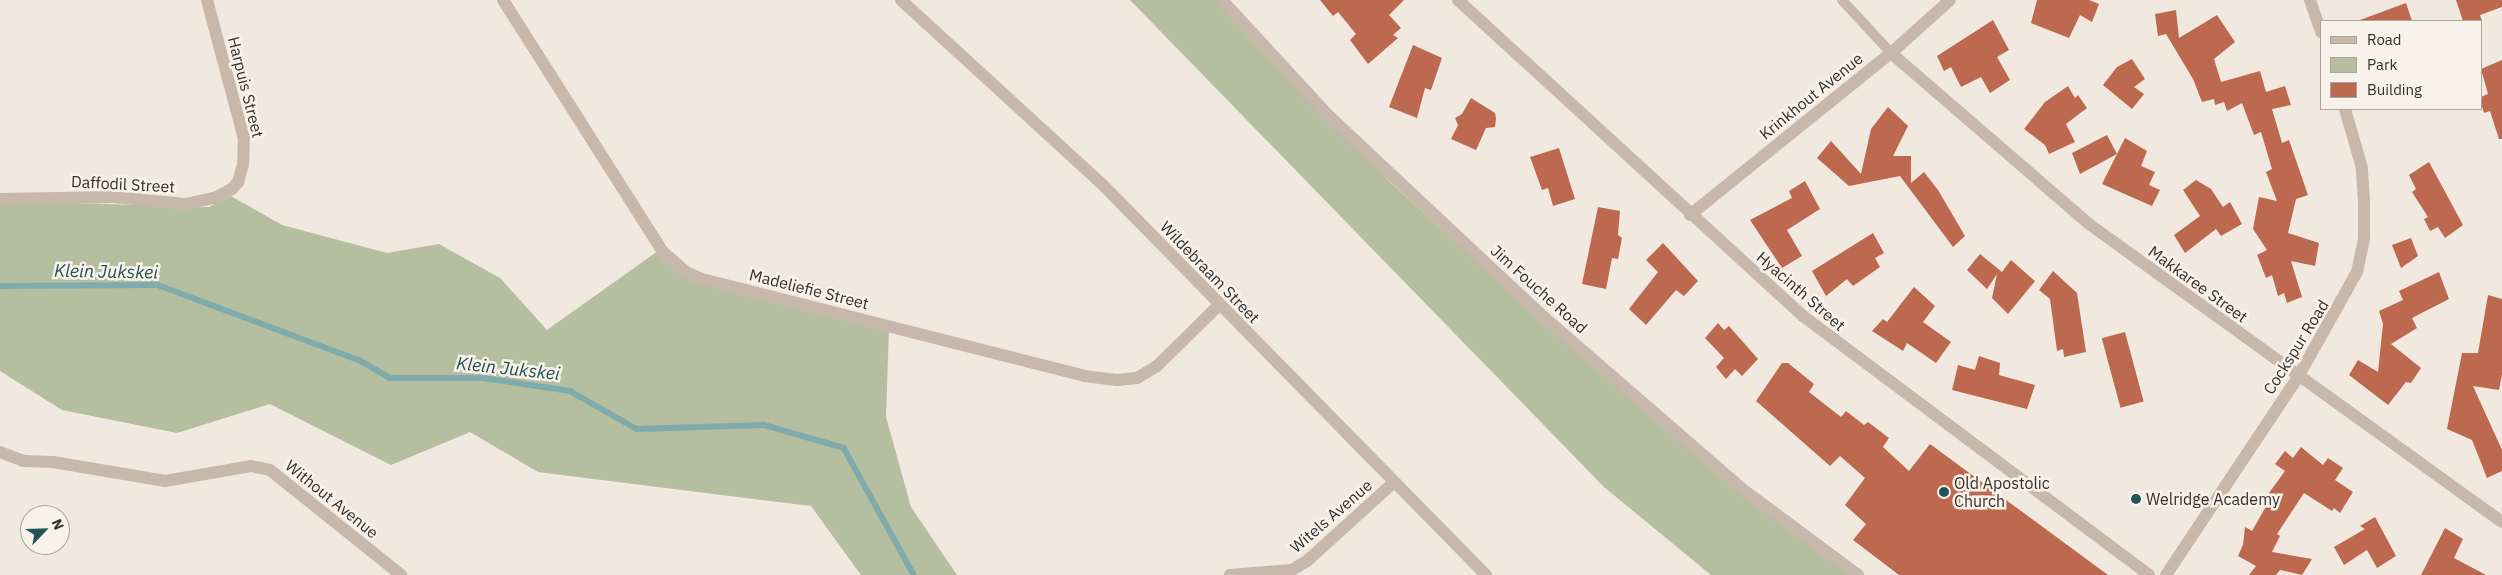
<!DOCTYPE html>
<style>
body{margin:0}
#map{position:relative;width:2502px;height:575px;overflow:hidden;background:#f1e8df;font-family:"IBM Plex Sans",sans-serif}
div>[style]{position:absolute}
.green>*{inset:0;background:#b5bf9f}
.stream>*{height:5.5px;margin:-2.75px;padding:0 2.75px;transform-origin:2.75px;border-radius:2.75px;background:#80abac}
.building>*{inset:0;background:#bd6950;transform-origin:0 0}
.service>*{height:10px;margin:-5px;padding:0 5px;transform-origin:5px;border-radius:5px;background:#c8b8ab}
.minor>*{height:12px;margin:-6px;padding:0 6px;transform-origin:6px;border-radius:6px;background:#c8b8ab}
.tertiary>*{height:12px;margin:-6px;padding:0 6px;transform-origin:6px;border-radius:6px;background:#c8b8ab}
.dots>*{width:14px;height:14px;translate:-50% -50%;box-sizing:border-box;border:2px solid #f9f2eb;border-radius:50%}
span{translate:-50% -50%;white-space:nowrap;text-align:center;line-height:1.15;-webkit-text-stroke:5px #f9f2eb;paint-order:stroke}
.street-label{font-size:16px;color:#372e2a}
.poi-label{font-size:16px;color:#372e2a}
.left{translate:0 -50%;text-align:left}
.water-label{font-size:18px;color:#225355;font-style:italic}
.legend{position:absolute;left:2320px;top:20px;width:162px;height:90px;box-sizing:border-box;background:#f9f2eb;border:1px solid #aba49e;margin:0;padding:6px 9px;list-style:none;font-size:15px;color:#372e2a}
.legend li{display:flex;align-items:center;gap:10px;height:25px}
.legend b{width:25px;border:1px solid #aba49e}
.north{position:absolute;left:20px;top:505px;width:50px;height:50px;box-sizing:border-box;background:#f9f2eb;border:1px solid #aba49e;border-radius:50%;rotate:66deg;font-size:14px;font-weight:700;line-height:20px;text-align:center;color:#372e2a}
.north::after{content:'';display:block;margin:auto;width:18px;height:22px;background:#225355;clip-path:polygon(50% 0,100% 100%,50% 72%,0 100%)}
</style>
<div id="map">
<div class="green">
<div style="clip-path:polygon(1130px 0,1218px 0,1390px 182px,1545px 324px,1854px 575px,1711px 575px,1604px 487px)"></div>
<div style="clip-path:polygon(231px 196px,282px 225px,387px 253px,439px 244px,500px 278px,547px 330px,665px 246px,681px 264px,716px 282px,889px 328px,886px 417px,911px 507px,957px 575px,861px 575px,811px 506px,538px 472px,470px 432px,391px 465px,270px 404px,177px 433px,62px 410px,0 371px,0 201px,209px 207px)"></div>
</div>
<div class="stream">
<div style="left:0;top:286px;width:158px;rotate:-0.4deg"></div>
<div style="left:158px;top:285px;width:215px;rotate:20.5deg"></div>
<div style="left:359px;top:360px;width:36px;rotate:30deg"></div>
<div style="left:390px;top:378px;width:93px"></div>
<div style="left:483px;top:378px;width:88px;rotate:8.5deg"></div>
<div style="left:570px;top:391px;width:77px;rotate:29.6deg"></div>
<div style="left:637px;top:429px;width:127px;rotate:-1.8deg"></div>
<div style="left:764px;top:425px;width:83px;rotate:16deg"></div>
<div style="left:844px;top:448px;width:145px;rotate:61.1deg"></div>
</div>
<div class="building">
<div style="clip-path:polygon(1320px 0,1404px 0,1389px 15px,1401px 28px,1393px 35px,1398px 38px,1368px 64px,1350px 40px,1356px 34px,1338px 12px,1333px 16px)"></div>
<div style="clip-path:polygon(2037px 0,2089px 0,2099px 4px,2092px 22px,2080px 15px,2069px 38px,2031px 23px)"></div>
<div style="clip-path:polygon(2456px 0,2502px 0,2502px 7px,2480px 15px,2482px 21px,2463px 21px)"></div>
<div style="clip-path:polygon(2406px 3px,2412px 21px,2360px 21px,2360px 20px)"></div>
<div style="clip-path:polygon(2176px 10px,2179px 38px,2217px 15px,2235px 42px,2214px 59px,2221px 82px,2260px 71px,2266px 92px,2285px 86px,2291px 105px,2272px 109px,2282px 143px,2289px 140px,2308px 195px,2296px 199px,2288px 233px,2319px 243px,2315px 266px,2291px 261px,2302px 297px,2287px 303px,2284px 293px,2278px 296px,2272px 275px,2266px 278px,2257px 255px,2267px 250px,2253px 229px,2259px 197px,2277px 201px,2266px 172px,2272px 169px,2261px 132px,2254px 135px,2242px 103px,2227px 111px,2224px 102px,2215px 105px,2214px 99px,2202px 102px,2193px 79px,2166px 34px,2158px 36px,2155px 14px)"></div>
<div style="clip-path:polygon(1993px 20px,2009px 50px,1997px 57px,2010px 80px,1990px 93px,1981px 77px,1961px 87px,1951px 67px,1944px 71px,1937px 56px)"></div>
<div style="clip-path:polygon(1413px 45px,1442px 58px,1431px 90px,1425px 88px,1417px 118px,1389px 107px)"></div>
<div style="clip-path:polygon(2132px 59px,2145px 79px,2134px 87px,2144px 94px,2132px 109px,2103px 85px,2117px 67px)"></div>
<div style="clip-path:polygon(2502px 60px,2502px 139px,2499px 139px,2490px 111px,2484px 113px,2481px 103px,2481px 97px,2488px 94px,2481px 69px)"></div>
<div style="clip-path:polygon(2068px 86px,2075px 98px,2078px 95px,2087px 108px,2066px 124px,2075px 142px,2049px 154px,2045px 145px,2024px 129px,2045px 102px)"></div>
<div style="clip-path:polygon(1471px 98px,1495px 113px,1496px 119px,1495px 127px,1486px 128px,1476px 150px,1451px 139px,1458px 125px,1455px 118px,1462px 114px)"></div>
<div style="clip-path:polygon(1888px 107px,1908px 126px,1893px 156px,1911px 156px,1911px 183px,1924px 172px,1938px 190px,1965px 236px,1953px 247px,1900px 176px,1849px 186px,1817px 158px,1831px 141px,1861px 174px,1871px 129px)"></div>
<div style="clip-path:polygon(2107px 135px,2117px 154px,2125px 138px,2147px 151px,2141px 166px,2155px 172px,2149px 185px,2160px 190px,2152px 206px,2102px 184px,2117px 154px,2080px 174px,2072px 153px)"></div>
<div style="clip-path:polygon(1559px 148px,1575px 199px,1553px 206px,1548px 188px,1542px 190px,1530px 157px)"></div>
<div style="clip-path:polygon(2429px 162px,2463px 225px,2445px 238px,2438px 227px,2430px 231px,2424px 219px,2428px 217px,2412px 192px,2416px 189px,2409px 175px)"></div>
<div style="clip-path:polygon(2196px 180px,2211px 189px,2223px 207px,2230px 202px,2242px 224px,2221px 236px,2216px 229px,2185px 253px,2174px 235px,2200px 216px,2183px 190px)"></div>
<div style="clip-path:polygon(1805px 181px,1820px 209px,1787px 230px,1802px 256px,1782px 268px,1750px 220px,1792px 198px,1789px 191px)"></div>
<div style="clip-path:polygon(1598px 207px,1620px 211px,1618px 235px,1622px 238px,1618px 259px,1612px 258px,1606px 289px,1582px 284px)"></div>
<div style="clip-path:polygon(1873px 233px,1884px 253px,1875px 258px,1880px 267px,1853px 286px,1847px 279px,1826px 296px,1812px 271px)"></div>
<div style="clip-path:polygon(2411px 238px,2418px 256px,2401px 268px,2392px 245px)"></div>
<div style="clip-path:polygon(1663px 243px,1698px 281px,1684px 296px,1676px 290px,1646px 325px,1629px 309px,1658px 272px,1646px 260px)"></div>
<div style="clip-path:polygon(1980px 254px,2002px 272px,2011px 260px,2035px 281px,2008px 314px,1992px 298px,1997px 274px,1987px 289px,1967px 270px)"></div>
<div style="clip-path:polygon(2053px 271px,2077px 293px,2086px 352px,2064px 357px,2063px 349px,2057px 351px,2050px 299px,2039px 290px)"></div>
<div style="clip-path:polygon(2439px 272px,2449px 299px,2412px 318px,2417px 328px,2391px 344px,2421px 368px,2411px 383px,2406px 382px,2388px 405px,2349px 375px,2358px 360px,2378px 372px,2383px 324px,2379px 311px,2403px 300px,2399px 291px)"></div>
<div style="clip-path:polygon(1914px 287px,1935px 306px,1923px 322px,1951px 342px,1936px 363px,1907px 343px,1903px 351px,1872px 331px,1883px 319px,1887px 322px)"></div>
<div style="clip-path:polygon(2488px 295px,2502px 299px,2502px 374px,2499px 390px,2473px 386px,2502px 450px,2502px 471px,2487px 478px,2472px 440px,2447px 429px,2462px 353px,2478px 353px)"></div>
<div style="clip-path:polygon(1718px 323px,1724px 330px,1729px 326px,1758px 359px,1742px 376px,1735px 369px,1726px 379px,1716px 367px,1724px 358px,1705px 338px)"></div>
<div style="left:2125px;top:332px;width:72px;height:24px;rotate:75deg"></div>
<div style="clip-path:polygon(1979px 356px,2000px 363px,1999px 375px,2035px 385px,2027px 409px,1952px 390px,1958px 365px,1975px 370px)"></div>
<div style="clip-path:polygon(1782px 363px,1788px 363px,1814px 384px,1809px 392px,1841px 417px,1846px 411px,1864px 425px,1868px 422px,1889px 438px,1883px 447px,1909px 471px,1930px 444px,2108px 575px,1899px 575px,1853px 540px,1866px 524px,1845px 505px,1865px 478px,1840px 456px,1830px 466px,1756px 401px)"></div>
<div style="clip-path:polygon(2301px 447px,2323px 465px,2328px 458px,2343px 468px,2335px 480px,2353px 492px,2340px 513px,2334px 508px,2332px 511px,2304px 493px,2277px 534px,2280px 536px,2272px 552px,2312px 559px,2302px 575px,2280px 570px,2276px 575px,2249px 575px,2256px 566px,2238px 556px,2243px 545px,2245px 527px,2252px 531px,2272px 496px,2269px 493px,2285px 471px,2275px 464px,2285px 451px,2293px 458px)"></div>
<div style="clip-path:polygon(2375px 517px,2396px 556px,2377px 568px,2367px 550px,2344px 565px,2334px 547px,2365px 529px,2360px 526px)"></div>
<div style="clip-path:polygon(2445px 528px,2463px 539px,2454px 558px,2486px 575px,2421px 575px)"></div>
</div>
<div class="service">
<div style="left:1842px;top:0;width:72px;rotate:47.2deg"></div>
</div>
<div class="minor">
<div style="left:503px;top:0;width:297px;rotate:57.6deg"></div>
<div style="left:662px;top:251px;width:32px;rotate:41deg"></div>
<div style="left:686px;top:272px;width:17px;rotate:24deg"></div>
<div style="left:702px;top:279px;width:394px;rotate:14.2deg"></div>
<div style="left:1084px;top:376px;width:33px;rotate:7deg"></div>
<div style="left:1117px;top:380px;width:20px;rotate:-6deg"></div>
<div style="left:1137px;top:378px;width:23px;rotate:-31deg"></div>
<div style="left:1157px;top:366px;width:87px;rotate:-44.5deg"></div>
<div style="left:901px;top:0;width:273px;rotate:42.5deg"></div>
<div style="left:1102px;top:184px;width:548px;rotate:45.52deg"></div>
<div style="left:1458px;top:0;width:468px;rotate:42.5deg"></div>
<div style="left:1803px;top:316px;width:432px;rotate:36.8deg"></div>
<div style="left:2310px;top:0;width:34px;rotate:71deg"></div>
<div style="left:1891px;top:53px;width:262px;rotate:40.8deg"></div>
<div style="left:2089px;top:224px;width:509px;rotate:35.81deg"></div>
<div style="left:0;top:199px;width:114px;rotate:-1deg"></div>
<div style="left:114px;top:197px;width:71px;rotate:5.6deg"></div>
<div style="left:185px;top:204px;width:30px;rotate:-12deg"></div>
<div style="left:214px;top:198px;width:20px;rotate:-27deg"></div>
<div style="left:232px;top:189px;width:9px;rotate:-49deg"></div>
<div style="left:238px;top:182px;width:18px;rotate:-74deg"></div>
<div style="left:243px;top:165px;width:26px;rotate:-88deg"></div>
<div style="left:244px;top:139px;width:144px;rotate:-104.9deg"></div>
<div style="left:1690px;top:215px;width:258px;rotate:-38.9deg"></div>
<div style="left:1891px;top:53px;width:79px;rotate:-41.9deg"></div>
<div style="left:0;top:452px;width:25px;rotate:21deg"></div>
<div style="left:23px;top:461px;width:30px;rotate:2deg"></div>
<div style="left:53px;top:462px;width:114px;rotate:9.6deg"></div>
<div style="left:165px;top:481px;width:87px;rotate:-9.9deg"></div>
<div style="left:251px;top:466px;width:19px;rotate:12deg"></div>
<div style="left:270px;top:470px;width:168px;rotate:38.7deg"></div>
<div style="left:1230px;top:575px;width:62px;rotate:-4.6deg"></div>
<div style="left:1292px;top:570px;width:17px;rotate:-31deg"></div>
<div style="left:1307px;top:561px;width:116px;rotate:-42.2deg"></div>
<div style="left:2166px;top:575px;width:238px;rotate:-56.3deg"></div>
<div style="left:2298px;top:377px;width:120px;rotate:-60.7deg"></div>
<div style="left:2357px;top:272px;width:35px;rotate:-78deg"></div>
<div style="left:2364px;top:238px;width:38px;rotate:-90deg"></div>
<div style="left:2364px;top:200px;width:32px;rotate:-94deg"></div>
<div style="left:2362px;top:168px;width:61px;rotate:-106.1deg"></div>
</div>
<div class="tertiary">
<div style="left:1222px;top:0;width:159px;rotate:47.3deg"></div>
<div style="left:1330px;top:117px;width:293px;rotate:43.1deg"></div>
<div style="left:1544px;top:317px;width:266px;rotate:40.9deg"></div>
<div style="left:1745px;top:491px;width:141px;rotate:36.6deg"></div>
</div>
<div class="dots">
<div style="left:1944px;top:492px;background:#225355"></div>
<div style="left:2136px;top:499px;background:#225355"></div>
</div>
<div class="street-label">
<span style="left:246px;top:87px;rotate:76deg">Harpuis Street</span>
<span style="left:1811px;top:96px;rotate:-39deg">Krinkhout Avenue</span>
<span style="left:123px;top:184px;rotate:3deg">Daffodil Street</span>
<span style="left:1210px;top:272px;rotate:46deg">Wildebraam Street</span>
<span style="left:2198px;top:284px;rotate:36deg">Makkaree Street</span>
<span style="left:809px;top:289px;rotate:14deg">Madeliefie Street</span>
<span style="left:1539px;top:289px;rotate:42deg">Jim Fouche Road</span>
<span style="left:1801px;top:291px;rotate:41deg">Hyacinth Street</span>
<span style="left:2296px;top:347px;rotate:-58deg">Cockspur Road</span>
<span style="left:332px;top:499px;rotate:39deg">Without Avenue</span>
<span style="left:1331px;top:516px;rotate:-41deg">Witels Avenue</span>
</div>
<div class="poi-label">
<span class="left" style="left:1954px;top:492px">Old Apostolic<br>Church</span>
<span class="left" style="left:2146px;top:499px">Welridge Academy</span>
</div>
<div class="water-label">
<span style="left:106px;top:272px;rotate:1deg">Klein Jukskei</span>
<span style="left:508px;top:369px;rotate:6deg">Klein Jukskei</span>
</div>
<ul class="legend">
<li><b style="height:6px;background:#c8b8ab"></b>Road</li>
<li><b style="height:14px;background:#b5bf9f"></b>Park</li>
<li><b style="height:14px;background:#bd6950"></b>Building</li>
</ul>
<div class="north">N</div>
</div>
